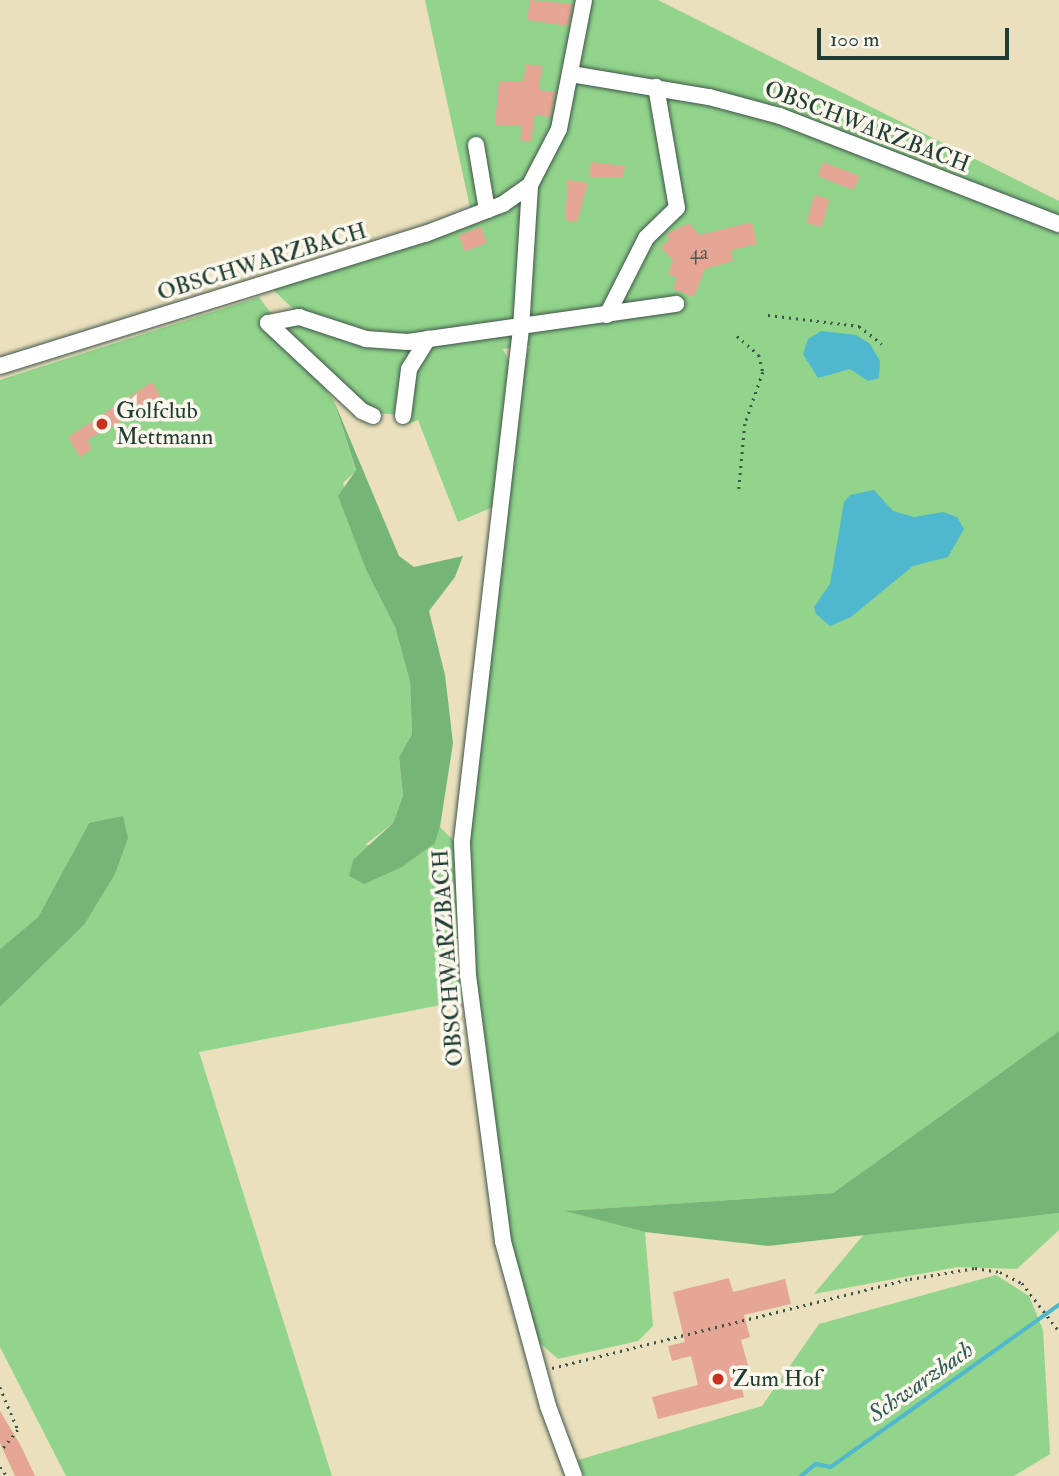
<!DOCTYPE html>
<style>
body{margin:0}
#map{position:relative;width:1059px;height:1476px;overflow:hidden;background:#eae0bd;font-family:"IM FELL Double Pica",serif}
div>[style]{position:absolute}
.green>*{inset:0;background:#92d48c}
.forest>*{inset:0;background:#75b678}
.water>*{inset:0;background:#50b8ce}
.stream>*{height:3.5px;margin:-1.75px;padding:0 1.75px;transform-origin:1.75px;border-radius:1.75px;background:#50b8ce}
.building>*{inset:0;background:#e6a695;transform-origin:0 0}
.path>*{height:2.5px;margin-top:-1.25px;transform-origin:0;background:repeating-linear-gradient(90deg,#3d5549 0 2px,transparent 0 7px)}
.roads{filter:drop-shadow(0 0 2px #3d5549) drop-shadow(0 0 2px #3d5549)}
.minor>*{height:16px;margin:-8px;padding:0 8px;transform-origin:8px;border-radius:8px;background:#fff}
.dots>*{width:19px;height:19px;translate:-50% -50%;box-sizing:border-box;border:4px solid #fbf7ec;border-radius:50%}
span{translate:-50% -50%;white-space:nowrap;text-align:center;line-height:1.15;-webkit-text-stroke:7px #fbf7ec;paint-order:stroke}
.number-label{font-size:19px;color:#51574c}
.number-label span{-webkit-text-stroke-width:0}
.street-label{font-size:23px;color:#1f3d34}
.poi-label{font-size:23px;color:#1f3d34}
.left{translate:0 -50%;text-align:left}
.water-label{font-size:24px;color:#2b5c5a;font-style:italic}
.scale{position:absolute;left:817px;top:28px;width:192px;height:32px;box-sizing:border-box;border:4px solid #1f3d34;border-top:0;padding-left:9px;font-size:21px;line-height:24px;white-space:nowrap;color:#1f3d34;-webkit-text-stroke:5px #fbf7ec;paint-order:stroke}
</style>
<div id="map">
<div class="green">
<div style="clip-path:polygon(425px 0,658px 0,1059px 201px,1059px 1031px,833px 1193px,568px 1211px,645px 1232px,653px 1326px,638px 1341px,558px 1359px,539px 1342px,507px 1238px,472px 977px,469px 841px,522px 365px,530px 345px,503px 349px,511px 365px,493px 507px,458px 522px,418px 420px,408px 424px,404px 415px,374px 413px,288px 330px,294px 321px,310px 325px,265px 282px,471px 212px)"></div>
<div style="clip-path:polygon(259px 297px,334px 401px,356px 471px,343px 483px,367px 572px,395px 627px,410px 682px,412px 734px,399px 757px,403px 796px,393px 823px,365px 845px,435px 843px,440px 827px,454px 841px,467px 1000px,199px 1052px,332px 1476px,66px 1476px,0 1347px,0 1007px,84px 925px,89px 823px,38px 917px,0 949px,0 380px)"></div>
<div style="clip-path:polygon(1059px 1213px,1059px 1230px,1017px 1269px,957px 1267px,814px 1294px,865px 1233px)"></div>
<div style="clip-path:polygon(996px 1275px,1029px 1296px,1043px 1330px,1050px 1454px,1014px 1476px,584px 1476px,578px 1460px,762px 1406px,819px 1324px)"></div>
</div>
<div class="forest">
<div style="clip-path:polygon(334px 401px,399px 556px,414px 567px,463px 556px,455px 577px,429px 611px,445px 675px,453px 743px,440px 827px,435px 843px,402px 867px,364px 884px,349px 876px,353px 860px,393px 823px,403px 796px,399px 757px,412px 734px,410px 682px,395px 627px,367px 572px,338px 496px,356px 470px)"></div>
<div style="clip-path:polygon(123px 816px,128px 838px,115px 874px,84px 925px,0 1007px,0 949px,38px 917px,89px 823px)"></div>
<div style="clip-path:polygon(1059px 1031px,1059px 1213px,768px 1246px,645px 1232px,565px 1211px,833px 1193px)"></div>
</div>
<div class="water">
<div style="clip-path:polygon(821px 331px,856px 335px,870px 344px,880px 361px,879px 378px,868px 381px,850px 369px,818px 378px,803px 354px,808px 339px)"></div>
<div style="clip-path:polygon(874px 490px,893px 511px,914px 517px,943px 512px,957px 517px,964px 529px,948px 557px,913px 566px,851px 617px,830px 626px,816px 614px,814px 607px,830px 584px,844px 502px,850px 495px)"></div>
</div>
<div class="stream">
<div style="left:801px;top:1476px;width:19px;rotate:-39deg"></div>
<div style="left:816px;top:1464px;width:15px;rotate:11deg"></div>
<div style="left:831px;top:1467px;width:280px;rotate:-35.4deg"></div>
</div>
<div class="building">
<div style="clip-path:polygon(530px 0,573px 4px,568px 26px,527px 20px)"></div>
<div style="clip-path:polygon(526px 64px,542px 66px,539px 90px,555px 92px,551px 117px,535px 115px,531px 142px,520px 140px,522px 126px,495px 125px,499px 81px,523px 82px)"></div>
<div style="clip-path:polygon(591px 162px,625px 166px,623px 177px,589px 178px)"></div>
<div style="left:823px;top:162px;width:39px;height:15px;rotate:21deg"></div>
<div style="clip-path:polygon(568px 180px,588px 183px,577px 222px,565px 220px)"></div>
<div style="left:814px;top:195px;width:16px;height:29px;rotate:15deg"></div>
<div style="clip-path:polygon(752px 222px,757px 244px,731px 250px,733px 261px,705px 269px,694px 297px,673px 289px,677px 278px,668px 274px,673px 261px,661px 247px,670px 239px,666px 234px,689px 223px,699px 235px)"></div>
<div style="left:481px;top:227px;width:17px;height:24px;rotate:69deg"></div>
<div style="clip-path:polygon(152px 382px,162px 399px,87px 440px,92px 449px,80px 457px,68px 437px)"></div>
<div style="clip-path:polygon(729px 1278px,733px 1292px,785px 1279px,791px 1304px,744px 1315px,750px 1337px,741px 1340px,749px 1369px,738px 1372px,744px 1397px,658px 1419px,652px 1397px,698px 1385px,691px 1356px,672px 1361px,668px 1346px,685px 1342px,673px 1292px)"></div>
<div style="clip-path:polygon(0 1411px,21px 1446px,35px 1476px,15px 1476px,0 1443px)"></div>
</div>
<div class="path">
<div style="left:768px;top:315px;width:92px;rotate:6.9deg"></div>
<div style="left:859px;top:326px;width:29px;rotate:38deg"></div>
<div style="left:737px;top:336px;width:29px;rotate:41deg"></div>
<div style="left:759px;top:355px;width:17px;rotate:77deg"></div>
<div style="left:763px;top:372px;width:55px;rotate:109.1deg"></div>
<div style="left:745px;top:424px;width:65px;rotate:95.3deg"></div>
<div style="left:552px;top:1368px;width:369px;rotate:-14deg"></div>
<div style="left:910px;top:1279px;width:66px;rotate:-9.6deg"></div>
<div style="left:975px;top:1268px;width:25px;rotate:9deg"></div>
<div style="left:1000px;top:1272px;width:25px;rotate:27deg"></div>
<div style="left:1022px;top:1283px;width:61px;rotate:52.4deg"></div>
<div style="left:0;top:1387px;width:47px;rotate:67.3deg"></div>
<div style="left:18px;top:1430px;width:28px;rotate:129deg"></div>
<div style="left:0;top:1467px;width:11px;rotate:52deg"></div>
</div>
<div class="roads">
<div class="minor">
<div style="left:571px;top:74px;width:140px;rotate:9.5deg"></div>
<div style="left:709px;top:97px;width:73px;rotate:15deg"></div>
<div style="left:780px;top:116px;width:299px;rotate:21.2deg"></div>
<div style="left:476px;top:145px;width:66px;rotate:80.4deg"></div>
<div style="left:607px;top:315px;width:86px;rotate:-63.1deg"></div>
<div style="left:646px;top:238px;width:43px;rotate:-44.1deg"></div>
<div style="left:677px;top:208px;width:123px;rotate:-99.8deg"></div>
<div style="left:0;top:366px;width:445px;rotate:-17.3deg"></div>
<div style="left:425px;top:234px;width:84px;rotate:-21deg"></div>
<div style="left:503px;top:204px;width:33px;rotate:-35deg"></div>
<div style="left:373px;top:416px;width:12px;rotate:-156deg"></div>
<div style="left:362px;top:411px;width:129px;rotate:-136.9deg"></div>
<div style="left:268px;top:323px;width:32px;rotate:-11deg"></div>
<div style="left:299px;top:317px;width:71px;rotate:18.2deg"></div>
<div style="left:366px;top:339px;width:42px;rotate:4.1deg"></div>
<div style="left:408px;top:342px;width:271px;rotate:-8.1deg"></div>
<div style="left:403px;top:416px;width:47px;rotate:-82.7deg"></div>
<div style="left:409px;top:369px;width:36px;rotate:-58deg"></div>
<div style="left:574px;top:1476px;width:75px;rotate:-110.4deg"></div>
<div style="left:548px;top:1406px;width:171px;rotate:-105.3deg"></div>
<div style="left:503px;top:1241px;width:268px;rotate:-97.5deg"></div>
<div style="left:468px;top:975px;width:134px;rotate:-92.6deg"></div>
<div style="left:462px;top:841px;width:515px;rotate:-83.43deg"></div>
<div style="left:521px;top:329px;width:144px;rotate:-86.4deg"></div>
<div style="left:530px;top:185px;width:63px;rotate:-62.6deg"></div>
<div style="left:559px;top:129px;width:131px;rotate:-79deg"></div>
</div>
</div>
<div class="dots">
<div style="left:102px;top:424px;background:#c8321e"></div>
<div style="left:718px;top:1379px;background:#c8321e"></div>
</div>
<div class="number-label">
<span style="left:699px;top:254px">4a</span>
</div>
<div class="street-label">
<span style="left:867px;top:127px;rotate:21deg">OBSCHWARZBACH</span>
<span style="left:262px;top:262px;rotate:-17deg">OBSCHWARZBACH</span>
<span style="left:448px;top:958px;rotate:-94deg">OBSCHWARZBACH</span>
</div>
<div class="poi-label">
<span class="left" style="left:116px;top:424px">Golfclub<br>Mettmann</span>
<span class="left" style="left:732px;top:1379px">Zum Hof</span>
</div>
<div class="water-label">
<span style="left:921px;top:1382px;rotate:-35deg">Schwarzbach</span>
</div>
<div class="scale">100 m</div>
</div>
